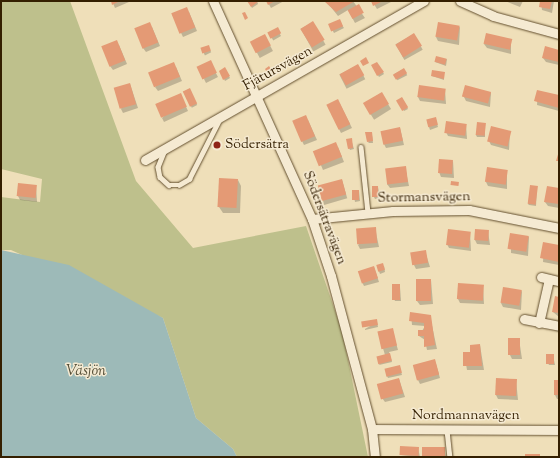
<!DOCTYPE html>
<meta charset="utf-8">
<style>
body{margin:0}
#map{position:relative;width:560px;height:458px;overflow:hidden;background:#efdfb9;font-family:"Sorts Mill Goudy",serif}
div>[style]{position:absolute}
.green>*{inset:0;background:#bec08c}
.water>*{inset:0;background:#9dbab8}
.shadow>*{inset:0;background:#0003;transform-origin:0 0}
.building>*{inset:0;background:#e49a75;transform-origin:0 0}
.roads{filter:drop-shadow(0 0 1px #634f2e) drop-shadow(0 0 1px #634f2e)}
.lane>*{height:4.5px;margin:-2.25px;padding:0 2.25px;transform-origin:2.25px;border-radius:2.25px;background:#f5ead2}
.street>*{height:9px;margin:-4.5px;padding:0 4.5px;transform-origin:4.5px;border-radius:4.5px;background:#f5ead2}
.dots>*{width:11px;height:11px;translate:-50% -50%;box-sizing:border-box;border:2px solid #f5ead2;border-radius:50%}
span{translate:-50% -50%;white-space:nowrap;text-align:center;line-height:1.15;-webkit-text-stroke:3px #f5ead2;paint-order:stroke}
.street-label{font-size:14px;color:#341f00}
.poi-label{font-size:14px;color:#341f00}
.left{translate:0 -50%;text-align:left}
.water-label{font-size:15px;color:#544e37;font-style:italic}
.frame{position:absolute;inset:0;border:2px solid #341f00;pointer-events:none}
</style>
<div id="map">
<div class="green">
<div style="clip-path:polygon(1px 1px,70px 1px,136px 181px,193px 248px,306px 226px,342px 331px,368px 457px,237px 457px,233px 449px,196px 418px,163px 318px,11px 250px,1px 250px,1px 197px,40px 202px,42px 179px,1px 169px)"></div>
</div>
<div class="water">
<div style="clip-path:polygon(1px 250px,69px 265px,163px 318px,196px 418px,233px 449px,237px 457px,1px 457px)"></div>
</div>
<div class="shadow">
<div style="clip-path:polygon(112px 1px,129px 1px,129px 2px,115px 8px)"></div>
<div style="clip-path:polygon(248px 1px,257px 1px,258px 4px,252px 8px)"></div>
<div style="clip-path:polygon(267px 1px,284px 1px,271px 8px)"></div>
<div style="clip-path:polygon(326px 1px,353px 1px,365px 18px,355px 23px,348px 10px,338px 16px)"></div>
<div style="clip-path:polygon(372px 1px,393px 1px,377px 9px)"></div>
<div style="clip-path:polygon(505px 1px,523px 1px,520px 7px)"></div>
<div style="clip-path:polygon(541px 1px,554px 1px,552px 13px,542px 10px)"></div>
<div style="clip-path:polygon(189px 12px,197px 31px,183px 37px,172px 14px)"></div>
<div style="clip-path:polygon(339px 21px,344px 28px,334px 33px,330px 26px)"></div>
<div style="left:313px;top:22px;width:26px;height:14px;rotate:61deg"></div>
<div style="clip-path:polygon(152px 27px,160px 46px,146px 52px,143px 48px)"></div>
<div style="clip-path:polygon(460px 27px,459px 45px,438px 41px,436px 37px)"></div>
<div style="left:277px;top:29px;width:8px;height:9px;rotate:60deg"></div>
<div style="left:414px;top:34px;width:18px;height:21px;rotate:61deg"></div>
<div style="left:265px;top:36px;width:17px;height:15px;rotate:62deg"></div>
<div style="clip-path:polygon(511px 40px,511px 54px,487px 48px,484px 44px)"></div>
<div style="clip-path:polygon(119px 45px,127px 64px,113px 70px,110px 66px)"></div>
<div style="left:208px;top:46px;width:7px;height:7px;rotate:63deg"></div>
<div style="clip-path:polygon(559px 51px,559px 65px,546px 62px,543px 58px)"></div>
<div style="clip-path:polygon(447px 59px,446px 66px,435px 62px)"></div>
<div style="clip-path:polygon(210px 62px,218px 77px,206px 83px,204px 79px)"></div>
<div style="clip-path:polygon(377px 63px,384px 74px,379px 77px,373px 66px)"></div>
<div style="left:358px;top:65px;width:16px;height:21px;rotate:63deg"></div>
<div style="clip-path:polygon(176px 67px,182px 81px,158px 91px,155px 87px)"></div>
<div style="clip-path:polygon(225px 69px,230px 78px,225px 81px,220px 71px)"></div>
<div style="left:404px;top:69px;width:7px;height:11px;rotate:63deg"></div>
<div style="clip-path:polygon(444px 73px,444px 80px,432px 76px)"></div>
<div style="clip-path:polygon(130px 84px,138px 108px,123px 113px,121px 109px)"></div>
<div style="left:189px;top:89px;width:18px;height:6px;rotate:63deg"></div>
<div style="clip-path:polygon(445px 90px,446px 104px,420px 101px,418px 97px)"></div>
<div style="clip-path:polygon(538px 91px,559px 96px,559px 111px,537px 105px)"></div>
<div style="left:381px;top:93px;width:19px;height:20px;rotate:58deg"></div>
<div style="clip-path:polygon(491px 93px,490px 107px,466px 101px,464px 97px)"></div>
<div style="clip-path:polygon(182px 98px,188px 111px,164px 122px,162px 118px)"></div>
<div style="clip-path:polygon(402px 98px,408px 109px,404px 111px,398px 101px)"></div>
<div style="clip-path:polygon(340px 104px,352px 128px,341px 133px,339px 129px)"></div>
<div style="clip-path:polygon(308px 120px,317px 140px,304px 145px,302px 141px)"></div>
<div style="clip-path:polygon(436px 120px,438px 127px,430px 130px,427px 121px)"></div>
<div style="clip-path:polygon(485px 123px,485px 137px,477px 137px,476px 135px)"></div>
<div style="clip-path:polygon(466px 125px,467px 139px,448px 136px,446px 132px)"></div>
<div style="clip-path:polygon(400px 128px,404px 145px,386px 148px,384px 144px)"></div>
<div style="clip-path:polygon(510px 132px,509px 150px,491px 145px,489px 141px)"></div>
<div style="clip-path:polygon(372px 135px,373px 143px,369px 143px,368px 142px)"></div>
<div style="clip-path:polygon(351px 139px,354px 149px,350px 150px,349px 148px)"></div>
<div style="clip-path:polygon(338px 147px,344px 162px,323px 170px,315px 151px)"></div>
<div style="clip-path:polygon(453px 161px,454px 178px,441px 177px,439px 172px)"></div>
<div style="clip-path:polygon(405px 167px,409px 186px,390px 188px,387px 184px)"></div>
<div style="clip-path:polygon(507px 171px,507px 189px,488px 186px,486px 182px)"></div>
<div style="clip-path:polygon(238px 180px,241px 186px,240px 213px,223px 213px,219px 207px)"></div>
<div style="left:342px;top:180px;width:19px;height:24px;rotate:74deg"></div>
<div style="clip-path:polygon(36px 186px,37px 202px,20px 200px,18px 196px)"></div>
<div style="clip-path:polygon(378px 187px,380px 198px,375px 199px,374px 197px)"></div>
<div style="clip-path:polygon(537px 187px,536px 206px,529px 205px,528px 204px)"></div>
<div style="clip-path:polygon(559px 189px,559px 208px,548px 206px,545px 202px)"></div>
<div style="clip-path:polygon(353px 191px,359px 191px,360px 201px,355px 202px)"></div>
<div style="clip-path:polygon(375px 228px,379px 247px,360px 249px,358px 245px)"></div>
<div style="clip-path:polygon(488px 231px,490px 245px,477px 244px,475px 240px)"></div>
<div style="clip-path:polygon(470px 233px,471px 251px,449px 248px,447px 244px)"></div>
<div style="clip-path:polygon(511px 234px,529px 237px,528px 256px,511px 253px)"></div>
<div style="clip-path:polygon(544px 243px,559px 246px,559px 265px,543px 262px)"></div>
<div style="clip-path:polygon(425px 251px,430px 267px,416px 269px,414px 265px)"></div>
<div style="clip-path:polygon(377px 266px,384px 266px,385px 272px,380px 274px)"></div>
<div style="clip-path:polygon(374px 267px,379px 282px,364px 286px,362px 282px)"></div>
<div style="clip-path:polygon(431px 280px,433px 304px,420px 305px,417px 301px)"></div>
<div style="clip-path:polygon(483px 286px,484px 304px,460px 303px,458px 299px)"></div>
<div style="clip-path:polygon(400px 287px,401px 301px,395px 301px,394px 299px)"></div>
<div style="clip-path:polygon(522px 291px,521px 310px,503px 307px,501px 303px)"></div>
<div style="clip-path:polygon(559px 298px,559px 317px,553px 312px)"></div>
<div style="clip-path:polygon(411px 314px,430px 316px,437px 349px,427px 350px,425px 340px,419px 336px,425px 326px,412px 325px)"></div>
<div style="clip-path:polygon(377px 322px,378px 327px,365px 330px,365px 329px)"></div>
<div style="clip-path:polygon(392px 329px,398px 350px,389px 352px,392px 362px,379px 365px,385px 355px,378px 332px)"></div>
<div style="clip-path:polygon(519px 339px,522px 359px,512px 359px,510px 355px)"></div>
<div style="clip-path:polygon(480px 345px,484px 370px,467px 370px,464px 353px,471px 353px)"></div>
<div style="clip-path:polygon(553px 355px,555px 365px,549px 365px,548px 363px)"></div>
<div style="clip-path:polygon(436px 364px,440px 378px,420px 384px,418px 380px)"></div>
<div style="clip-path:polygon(400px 368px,402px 375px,388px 378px,387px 376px)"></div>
<div style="clip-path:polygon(399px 379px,405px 397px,385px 402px,382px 398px)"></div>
<div style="clip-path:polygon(516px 380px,518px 400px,498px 399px,496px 395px)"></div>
<div style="clip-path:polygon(559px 381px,559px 399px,557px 399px,555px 395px)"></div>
<div style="clip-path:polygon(418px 448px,420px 457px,401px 455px)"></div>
<div style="clip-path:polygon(444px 448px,446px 457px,422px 457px)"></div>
</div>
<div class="building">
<div style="clip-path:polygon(111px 1px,120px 1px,112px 5px)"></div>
<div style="clip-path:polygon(247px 1px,259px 1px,251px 7px)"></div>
<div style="clip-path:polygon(266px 1px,275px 1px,268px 5px)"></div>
<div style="clip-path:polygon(324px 1px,355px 1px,336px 12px)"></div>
<div style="clip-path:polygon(371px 1px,383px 1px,373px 6px)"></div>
<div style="clip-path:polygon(540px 1px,552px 1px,550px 9px,539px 7px)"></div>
<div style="left:359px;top:4px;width:10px;height:13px;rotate:61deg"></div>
<div style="left:187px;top:7px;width:22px;height:17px;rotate:68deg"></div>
<div style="clip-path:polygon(245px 12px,248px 18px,245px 20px,242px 13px)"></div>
<div style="left:340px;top:19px;width:8px;height:13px;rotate:67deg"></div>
<div style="left:313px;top:21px;width:22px;height:15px;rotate:58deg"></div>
<div style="left:150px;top:22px;width:22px;height:17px;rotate:68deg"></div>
<div style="left:438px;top:22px;width:22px;height:15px;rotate:10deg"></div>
<div style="left:278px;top:27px;width:7px;height:12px;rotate:63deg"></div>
<div style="left:414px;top:33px;width:15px;height:22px;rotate:58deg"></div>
<div style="left:486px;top:33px;width:27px;height:11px;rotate:13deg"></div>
<div style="left:265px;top:34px;width:13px;height:17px;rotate:63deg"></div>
<div style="left:117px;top:40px;width:22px;height:17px;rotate:68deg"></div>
<div style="left:209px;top:45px;width:6px;height:9px;rotate:72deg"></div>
<div style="clip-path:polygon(545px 46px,559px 50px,559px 62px,542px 58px)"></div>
<div style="left:436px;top:56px;width:11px;height:6px;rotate:15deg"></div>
<div style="clip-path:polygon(366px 57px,369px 63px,363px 66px,360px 61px)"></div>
<div style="left:211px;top:60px;width:14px;height:16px;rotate:65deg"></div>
<div style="left:174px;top:62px;width:16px;height:28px;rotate:68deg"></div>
<div style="clip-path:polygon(377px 62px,384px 72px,377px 76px,371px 65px)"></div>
<div style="left:358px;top:64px;width:13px;height:21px;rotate:61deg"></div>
<div style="clip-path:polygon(269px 66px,272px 71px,268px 74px,265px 69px)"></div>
<div style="clip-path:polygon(225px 67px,230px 76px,223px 80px,219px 71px)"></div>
<div style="left:404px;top:68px;width:6px;height:13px;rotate:59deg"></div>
<div style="clip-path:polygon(432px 70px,445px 72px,444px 79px,431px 76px)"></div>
<div style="left:130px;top:83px;width:22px;height:17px;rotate:74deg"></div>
<div style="left:419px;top:85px;width:27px;height:12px;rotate:8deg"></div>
<div style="left:465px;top:85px;width:27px;height:12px;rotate:15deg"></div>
<div style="left:190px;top:88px;width:17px;height:8px;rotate:65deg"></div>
<div style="clip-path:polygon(537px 90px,559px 95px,559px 108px,534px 101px)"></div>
<div style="left:382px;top:92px;width:14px;height:22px;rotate:60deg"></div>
<div style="left:181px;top:93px;width:15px;height:28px;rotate:67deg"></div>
<div style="left:402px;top:97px;width:12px;height:7px;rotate:59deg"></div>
<div style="left:338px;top:99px;width:28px;height:13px;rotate:64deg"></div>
<div style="left:306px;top:115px;width:23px;height:15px;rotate:67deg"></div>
<div style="left:436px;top:117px;width:8px;height:10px;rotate:76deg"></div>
<div style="left:446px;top:121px;width:21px;height:12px;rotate:8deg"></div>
<div style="left:477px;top:122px;width:9px;height:13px;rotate:6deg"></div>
<div style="left:491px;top:126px;width:21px;height:16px;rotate:14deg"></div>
<div style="left:400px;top:127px;width:14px;height:20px;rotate:78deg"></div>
<div style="clip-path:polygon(365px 132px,372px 132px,373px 141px,367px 142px)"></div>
<div style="clip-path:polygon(352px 138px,353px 148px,348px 149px,346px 139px)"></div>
<div style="left:336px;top:142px;width:16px;height:25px;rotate:68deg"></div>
<div style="clip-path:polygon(559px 151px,559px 161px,556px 161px)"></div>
<div style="left:439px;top:159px;width:14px;height:14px;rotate:4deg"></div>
<div style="left:406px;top:166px;width:16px;height:21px;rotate:83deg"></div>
<div style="left:487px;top:167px;width:21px;height:15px;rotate:8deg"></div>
<div style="left:219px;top:178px;width:19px;height:29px;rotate:3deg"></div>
<div style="left:342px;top:179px;width:16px;height:25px;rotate:75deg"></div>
<div style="left:451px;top:181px;width:8px;height:4px;rotate:7deg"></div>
<div style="left:18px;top:183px;width:19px;height:13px;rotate:6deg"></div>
<div style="left:530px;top:185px;width:8px;height:19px;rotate:7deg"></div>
<div style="left:372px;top:186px;width:6px;height:11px"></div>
<div style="clip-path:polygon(547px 186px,559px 188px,559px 204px,544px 202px)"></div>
<div style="left:352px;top:190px;width:7px;height:10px"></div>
<div style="left:376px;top:227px;width:16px;height:20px;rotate:86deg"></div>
<div style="left:448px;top:229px;width:23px;height:16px;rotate:7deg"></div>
<div style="left:475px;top:229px;width:14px;height:11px;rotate:4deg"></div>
<div style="left:510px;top:233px;width:19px;height:16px;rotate:9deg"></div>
<div style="clip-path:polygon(543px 242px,559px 245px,559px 262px,540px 258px)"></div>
<div style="left:426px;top:250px;width:13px;height:16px;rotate:81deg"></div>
<div style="left:383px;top:263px;width:7px;height:7px;rotate:74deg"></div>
<div style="left:374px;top:266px;width:13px;height:17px;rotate:72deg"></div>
<div style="left:416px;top:279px;width:15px;height:22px"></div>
<div style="left:458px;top:283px;width:26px;height:16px;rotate:4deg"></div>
<div style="left:392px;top:284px;width:8px;height:16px"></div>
<div style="left:503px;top:287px;width:19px;height:16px;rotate:9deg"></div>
<div style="clip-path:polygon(555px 296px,559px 297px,559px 313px,552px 312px)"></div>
<div style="clip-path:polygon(410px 312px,431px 315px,435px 345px,424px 347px,424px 336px,418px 336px,418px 330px,424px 330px,424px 323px,409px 321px)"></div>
<div style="left:377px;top:319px;width:6px;height:16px;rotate:81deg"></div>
<div style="left:393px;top:328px;width:18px;height:16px;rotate:77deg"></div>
<div style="left:508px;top:338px;width:12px;height:17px"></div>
<div style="clip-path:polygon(480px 344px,482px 366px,463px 366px,463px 352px,470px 352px,470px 345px)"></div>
<div style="left:390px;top:353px;width:8px;height:14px;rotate:76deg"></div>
<div style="left:546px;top:354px;width:8px;height:10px"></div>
<div style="left:435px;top:359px;width:16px;height:23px;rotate:75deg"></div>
<div style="left:400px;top:365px;width:8px;height:16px;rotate:76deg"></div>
<div style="left:399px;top:378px;width:16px;height:23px;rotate:75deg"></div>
<div style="left:496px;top:378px;width:21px;height:17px;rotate:3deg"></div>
<div style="left:554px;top:380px;width:5px;height:15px"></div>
<div style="left:400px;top:446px;width:19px;height:9px;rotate:3deg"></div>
<div style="left:422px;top:447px;width:23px;height:10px"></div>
<div style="left:525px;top:454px;width:15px;height:3px"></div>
</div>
<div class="roads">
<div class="lane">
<div style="left:361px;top:147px;width:66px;rotate:83.9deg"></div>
<div style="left:165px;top:150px;width:18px;rotate:112deg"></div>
<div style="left:158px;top:167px;width:10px;rotate:79deg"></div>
<div style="left:160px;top:177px;width:12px;rotate:42deg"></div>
<div style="left:169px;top:185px;width:10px"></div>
<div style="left:179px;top:185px;width:12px;rotate:-31deg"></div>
<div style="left:189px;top:179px;width:66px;rotate:-63deg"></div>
<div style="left:447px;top:430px;width:27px;rotate:84deg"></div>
</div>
<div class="street">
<div style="left:213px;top:1px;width:239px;rotate:65.6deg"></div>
<div style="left:312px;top:219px;width:60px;rotate:71.6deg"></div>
<div style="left:331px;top:276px;width:158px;rotate:75deg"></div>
<div style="left:372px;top:429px;width:28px;rotate:84deg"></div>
<div style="left:460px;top:1px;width:36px;rotate:24deg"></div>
<div style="left:493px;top:16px;width:68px;rotate:15.3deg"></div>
<div style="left:145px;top:160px;width:321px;rotate:-29.7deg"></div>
<div style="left:312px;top:219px;width:81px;rotate:-5.6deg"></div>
<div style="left:393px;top:211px;width:76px;rotate:-0.8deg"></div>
<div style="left:469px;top:210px;width:92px;rotate:11.3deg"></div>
<div style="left:541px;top:277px;width:18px;rotate:13deg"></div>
<div style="left:524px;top:319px;width:36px;rotate:11deg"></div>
<div style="left:539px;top:323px;width:45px;rotate:-77.2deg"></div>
<div style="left:372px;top:429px;width:187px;rotate:0.3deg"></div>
</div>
</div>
<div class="dots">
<div style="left:217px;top:145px;background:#8f2418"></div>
</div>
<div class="street-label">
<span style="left:278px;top:69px;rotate:-29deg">Fjätursvägen</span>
<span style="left:424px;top:198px;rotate:-1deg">Stormansvägen</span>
<span style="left:324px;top:218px;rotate:69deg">Södersätravägen</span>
<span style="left:466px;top:416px">Nordmannavägen</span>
</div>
<div class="poi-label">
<span class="left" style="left:225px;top:145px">Södersätra</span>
</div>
<div class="water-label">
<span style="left:86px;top:372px">Väsjön</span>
</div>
<div class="frame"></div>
</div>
